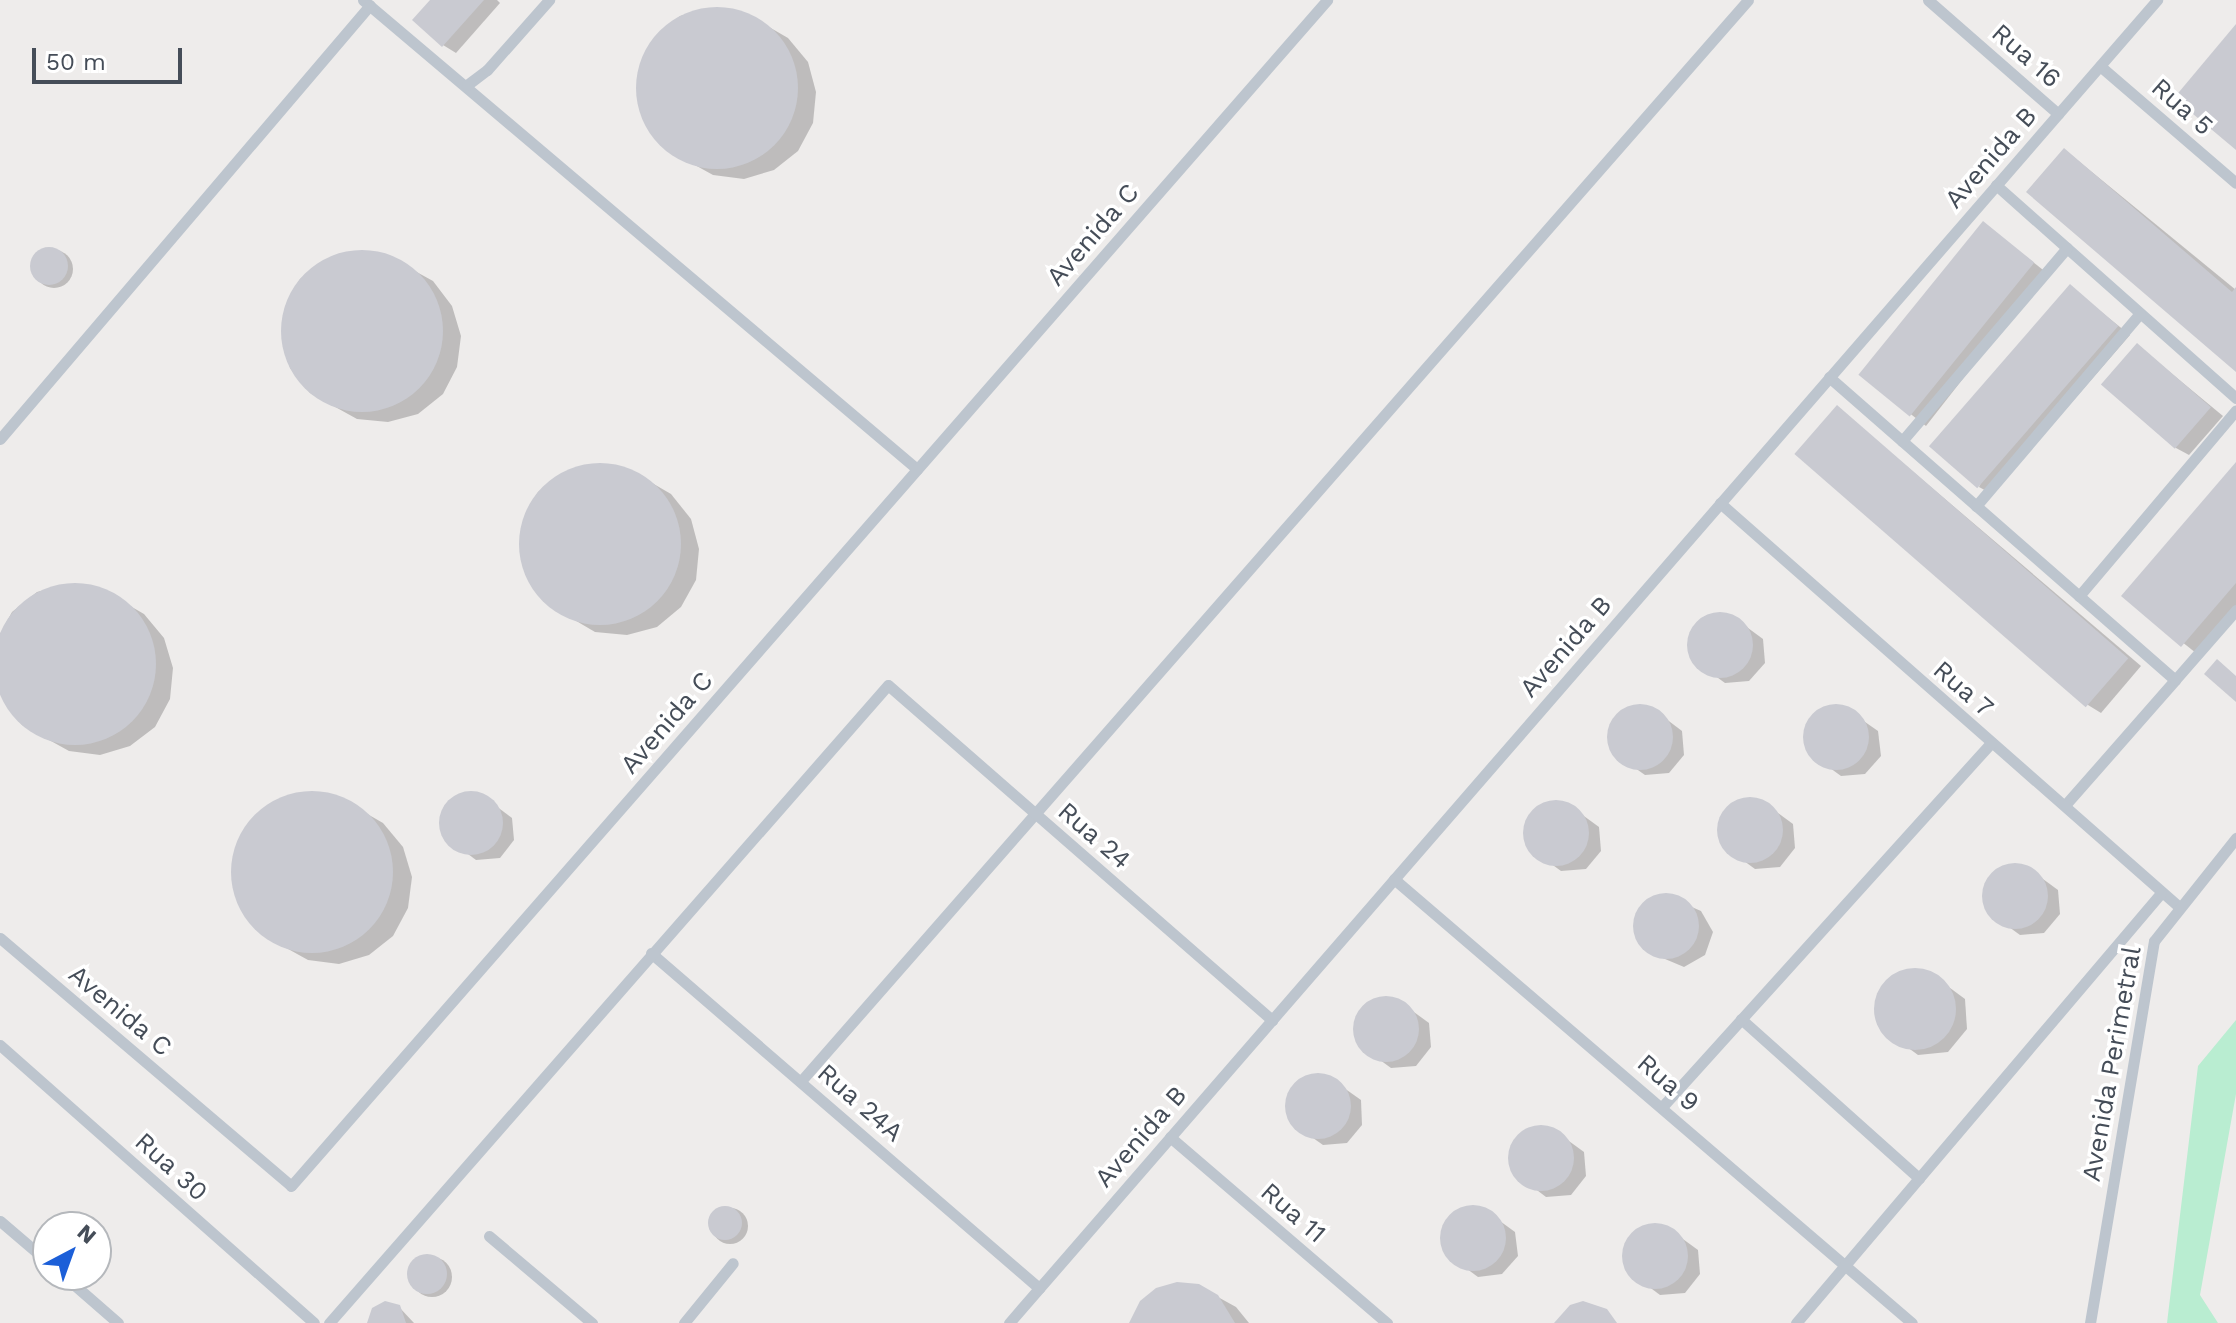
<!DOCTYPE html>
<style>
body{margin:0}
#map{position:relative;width:2236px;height:1323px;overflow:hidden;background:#eeeceb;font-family:"Work Sans",sans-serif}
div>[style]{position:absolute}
.green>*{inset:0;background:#b9edd1}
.shadow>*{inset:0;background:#0003;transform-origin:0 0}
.round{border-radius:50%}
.building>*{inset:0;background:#c9cad1;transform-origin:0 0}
.lane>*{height:11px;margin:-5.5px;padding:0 5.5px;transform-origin:5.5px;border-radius:5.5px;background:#bdc5ce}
span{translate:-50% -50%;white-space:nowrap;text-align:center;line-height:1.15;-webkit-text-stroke:7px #fff;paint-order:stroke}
.street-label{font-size:26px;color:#454d58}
.north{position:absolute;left:32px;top:1211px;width:80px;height:80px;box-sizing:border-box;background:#fff;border:2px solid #b5b8bc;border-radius:50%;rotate:41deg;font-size:22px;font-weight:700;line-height:32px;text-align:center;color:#454d58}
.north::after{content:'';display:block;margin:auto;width:28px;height:36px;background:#1c5fd8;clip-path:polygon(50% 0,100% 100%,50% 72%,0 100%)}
.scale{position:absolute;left:32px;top:48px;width:150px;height:36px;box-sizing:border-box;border:4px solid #454d58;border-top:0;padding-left:10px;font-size:24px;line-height:28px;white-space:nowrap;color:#454d58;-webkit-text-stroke:6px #fff;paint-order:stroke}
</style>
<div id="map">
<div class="green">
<div style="clip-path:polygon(2236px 1020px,2236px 1094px,2200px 1295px,2218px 1323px,2167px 1323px,2198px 1066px)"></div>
</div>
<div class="shadow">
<div style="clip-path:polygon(432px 0,497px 0,500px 3px,456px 53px,443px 45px)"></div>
<div style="clip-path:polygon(710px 8px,741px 12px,769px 27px,788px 38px,808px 62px,816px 92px,813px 123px,798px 151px,774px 170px,744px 179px,713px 175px,666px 149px,646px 124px,637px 94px,641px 63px,656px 36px,680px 16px)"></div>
<div style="clip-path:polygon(2065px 150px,2236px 290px,2236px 369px)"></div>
<div style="left:1983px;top:223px;width:80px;height:195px;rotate:38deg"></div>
<div class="round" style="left:35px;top:250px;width:38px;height:38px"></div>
<div style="clip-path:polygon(354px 251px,386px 255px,413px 270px,433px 281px,452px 306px,461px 336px,457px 367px,443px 394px,418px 414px,388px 422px,357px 419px,310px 393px,290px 368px,282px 338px,285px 307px,300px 279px,325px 260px)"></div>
<div style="clip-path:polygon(2070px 287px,2130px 335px,1992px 494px,1979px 487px)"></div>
<div style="clip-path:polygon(2137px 345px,2223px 416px,2189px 455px,2176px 448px)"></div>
<div style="clip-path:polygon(1837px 407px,2141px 666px,2101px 713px,2088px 705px)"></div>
<div style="clip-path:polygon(593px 464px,624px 468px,652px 483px,671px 494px,691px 519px,699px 549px,696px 580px,681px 607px,657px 627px,627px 635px,595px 632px,549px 605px,529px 581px,520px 551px,524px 520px,538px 492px,563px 473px)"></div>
<div style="clip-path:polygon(2236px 465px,2236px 606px,2196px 653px,2124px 596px)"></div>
<div style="clip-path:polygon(67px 584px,98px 587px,125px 603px,144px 614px,164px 638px,173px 668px,170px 699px,155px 727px,130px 746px,100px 755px,69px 751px,22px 725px,3px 700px,0 634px,12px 612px,37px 592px)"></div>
<div style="clip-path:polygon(1729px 614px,1763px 639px,1765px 663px,1749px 681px,1725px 683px,1692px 659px,1689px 635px,1705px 616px)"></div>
<div style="clip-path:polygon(1649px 706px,1682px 731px,1684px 755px,1669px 773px,1645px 775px,1611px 751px,1609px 727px,1625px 709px)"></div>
<div style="clip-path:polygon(1845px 708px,1878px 731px,1881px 756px,1865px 774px,1841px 776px,1808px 752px,1805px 728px,1821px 709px)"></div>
<div style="clip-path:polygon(305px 793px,336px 796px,383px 823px,403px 847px,412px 877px,408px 908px,393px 936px,369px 955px,339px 964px,308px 960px,261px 934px,241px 909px,233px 879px,236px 848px,251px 821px,275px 801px)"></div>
<div style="clip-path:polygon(480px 794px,512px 818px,514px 840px,500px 858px,476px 860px,444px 836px,442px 814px,457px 796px)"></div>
<div style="clip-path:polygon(1760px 800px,1793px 824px,1795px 848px,1780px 867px,1755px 869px,1722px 845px,1720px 820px,1735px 802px)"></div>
<div style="clip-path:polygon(1566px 803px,1599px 827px,1601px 851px,1586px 869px,1561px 871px,1528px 847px,1526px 823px,1541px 805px)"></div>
<div style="clip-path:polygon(2025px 866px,2058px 890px,2060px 914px,2044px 933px,2020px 935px,1987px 911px,1985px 887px,2000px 868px)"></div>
<div style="clip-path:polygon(1664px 895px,1701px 911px,1713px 932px,1705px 955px,1684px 967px,1646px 951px,1635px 929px,1642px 906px)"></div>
<div style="clip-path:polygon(1927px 971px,1965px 999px,1967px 1029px,1948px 1052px,1918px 1055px,1880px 1027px,1878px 997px,1897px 974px)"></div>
<div style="clip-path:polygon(1396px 999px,1429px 1023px,1431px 1047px,1416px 1066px,1391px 1068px,1358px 1044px,1356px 1020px,1372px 1001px)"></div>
<div style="clip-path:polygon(1327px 1076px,1361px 1100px,1362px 1125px,1347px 1143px,1323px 1145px,1289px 1121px,1288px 1097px,1303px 1078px)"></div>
<div style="clip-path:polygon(1551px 1128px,1584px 1152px,1586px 1176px,1571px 1195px,1546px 1197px,1513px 1172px,1511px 1148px,1527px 1130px)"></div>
<div style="clip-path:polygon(1482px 1208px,1515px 1232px,1518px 1256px,1502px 1274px,1478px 1277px,1444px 1252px,1442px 1228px,1458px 1210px)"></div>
<div class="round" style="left:712px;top:1208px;width:36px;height:36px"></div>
<div style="clip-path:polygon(1665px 1226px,1698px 1250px,1700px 1274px,1685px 1293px,1660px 1295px,1628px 1271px,1625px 1247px,1641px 1228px)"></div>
<div class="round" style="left:412px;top:1257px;width:40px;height:40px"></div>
<div style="clip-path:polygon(1198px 1286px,1236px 1307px,1249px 1323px,1131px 1323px)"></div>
<div style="clip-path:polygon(399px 1307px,414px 1323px,370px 1323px)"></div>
</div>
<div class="building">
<div style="clip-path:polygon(430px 0,484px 0,442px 47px,412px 20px)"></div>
<div class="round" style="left:636px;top:7px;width:162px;height:162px"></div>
<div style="clip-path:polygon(2236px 24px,2236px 150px,2174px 98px)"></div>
<div style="clip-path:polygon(2064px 148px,2232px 292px,2236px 287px,2236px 372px,2026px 192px)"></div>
<div style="left:1983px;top:221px;width:66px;height:198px;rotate:39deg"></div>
<div class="round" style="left:30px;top:247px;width:38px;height:38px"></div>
<div class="round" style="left:281px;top:250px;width:162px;height:162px"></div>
<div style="left:2070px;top:284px;width:64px;height:215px;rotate:41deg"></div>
<div style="left:2137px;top:343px;width:98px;height:55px;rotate:41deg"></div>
<div style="left:1837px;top:405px;width:386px;height:65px;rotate:41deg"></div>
<div style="clip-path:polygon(2236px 462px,2236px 583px,2181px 647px,2121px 596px)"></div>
<div class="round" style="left:519px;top:463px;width:162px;height:162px"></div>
<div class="round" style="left:-6px;top:583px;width:162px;height:162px"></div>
<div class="round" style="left:1687px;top:612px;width:66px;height:66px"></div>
<div style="clip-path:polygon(2217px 659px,2236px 676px,2236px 702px,2204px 674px)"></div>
<div class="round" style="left:1803px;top:704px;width:66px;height:66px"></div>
<div class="round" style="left:1607px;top:704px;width:66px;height:66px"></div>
<div class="round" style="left:231px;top:791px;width:162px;height:162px"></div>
<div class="round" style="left:439px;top:791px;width:64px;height:64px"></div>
<div class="round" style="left:1717px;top:797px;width:66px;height:66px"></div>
<div class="round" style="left:1523px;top:800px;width:66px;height:66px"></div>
<div class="round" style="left:1982px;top:863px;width:66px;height:66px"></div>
<div class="round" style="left:1633px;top:893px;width:66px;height:66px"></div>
<div class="round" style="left:1874px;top:968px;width:82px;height:82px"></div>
<div class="round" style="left:1353px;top:996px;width:66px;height:66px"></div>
<div class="round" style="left:1285px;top:1073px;width:66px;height:66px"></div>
<div class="round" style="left:1508px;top:1125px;width:66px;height:66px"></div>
<div class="round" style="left:1440px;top:1205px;width:66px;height:66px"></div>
<div class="round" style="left:708px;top:1206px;width:34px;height:34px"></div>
<div class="round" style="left:1622px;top:1223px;width:66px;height:66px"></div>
<div class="round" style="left:407px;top:1254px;width:40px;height:40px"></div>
<div style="clip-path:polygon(1177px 1282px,1199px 1284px,1218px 1295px,1235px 1323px,1129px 1323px,1140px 1301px,1156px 1288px)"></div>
<div style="clip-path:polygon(385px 1301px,400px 1305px,406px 1323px,367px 1323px,372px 1308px)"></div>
<div style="clip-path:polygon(1583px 1301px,1607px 1309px,1617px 1323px,1554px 1323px,1570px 1305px)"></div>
</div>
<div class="lane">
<div style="left:363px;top:0;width:726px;rotate:40.25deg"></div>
<div style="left:1928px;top:0;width:173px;rotate:41.2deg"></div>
<div style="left:2100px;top:66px;width:179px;rotate:40.7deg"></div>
<div style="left:467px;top:85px;width:25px;rotate:-37deg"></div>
<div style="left:487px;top:70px;width:94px;rotate:-48.5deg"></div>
<div style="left:1996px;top:185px;width:321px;rotate:41.6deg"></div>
<div style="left:1829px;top:377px;width:460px;rotate:41.2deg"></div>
<div style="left:2175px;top:680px;width:167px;rotate:131.3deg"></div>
<div style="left:0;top:439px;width:570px;rotate:-49.55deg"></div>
<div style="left:1902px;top:441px;width:254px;rotate:-49.5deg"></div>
<div style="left:1720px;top:503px;width:610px;rotate:41.34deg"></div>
<div style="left:1976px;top:506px;width:253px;rotate:-49.6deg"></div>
<div style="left:2079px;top:596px;width:243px;rotate:-49.8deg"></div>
<div style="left:2175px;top:680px;width:93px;rotate:-48.9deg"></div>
<div style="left:1394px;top:879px;width:682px;rotate:40.6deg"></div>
<div style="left:0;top:938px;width:382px;rotate:40.4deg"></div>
<div style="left:291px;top:1186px;width:1575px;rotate:-48.86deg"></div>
<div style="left:651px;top:953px;width:513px;rotate:40.81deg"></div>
<div style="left:1741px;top:1019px;width:239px;rotate:41.8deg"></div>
<div style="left:0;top:1045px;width:419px;rotate:41.5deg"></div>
<div style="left:801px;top:1081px;width:1437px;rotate:-48.78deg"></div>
<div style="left:1662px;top:1107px;width:491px;rotate:-47.9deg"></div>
<div style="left:1170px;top:1137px;width:286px;rotate:40.6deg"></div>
<div style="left:0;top:1221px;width:63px;rotate:40.5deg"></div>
<div style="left:489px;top:1236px;width:135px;rotate:40.2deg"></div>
<div style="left:63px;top:1275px;width:73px;rotate:41.1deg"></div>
<div style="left:329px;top:1323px;width:848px;rotate:-48.78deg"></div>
<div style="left:888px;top:685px;width:510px;rotate:41.1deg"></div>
<div style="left:684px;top:1323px;width:77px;rotate:-50.8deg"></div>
<div style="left:1009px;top:1323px;width:1752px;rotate:-49.05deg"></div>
<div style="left:1796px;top:1323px;width:564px;rotate:-49.67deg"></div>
<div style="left:2090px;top:1323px;width:387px;rotate:-80.5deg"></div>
<div style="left:2154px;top:941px;width:132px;rotate:-51.5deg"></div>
</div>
<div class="street-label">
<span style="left:2026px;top:56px;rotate:41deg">Rua 16</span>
<span style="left:2182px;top:107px;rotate:41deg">Rua 5</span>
<span style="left:1991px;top:158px;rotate:-49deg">Avenida B</span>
<span style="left:1093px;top:235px;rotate:-49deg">Avenida C</span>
<span style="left:1566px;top:647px;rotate:-49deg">Avenida B</span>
<span style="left:1963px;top:689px;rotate:41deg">Rua 7</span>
<span style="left:667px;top:723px;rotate:-49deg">Avenida C</span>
<span style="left:1094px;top:836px;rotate:41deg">Rua 24</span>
<span style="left:120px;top:1011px;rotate:40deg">Avenida C</span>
<span style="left:2112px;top:1064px;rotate:-80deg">Avenida Perimetral</span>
<span style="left:1668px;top:1083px;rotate:41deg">Rua 9</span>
<span style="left:860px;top:1103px;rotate:41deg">Rua 24A</span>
<span style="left:1141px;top:1137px;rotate:-49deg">Avenida B</span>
<span style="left:171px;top:1167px;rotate:42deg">Rua 30</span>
<span style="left:1293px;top:1213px;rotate:41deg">Rua 11</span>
</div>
<div class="north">N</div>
<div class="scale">50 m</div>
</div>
